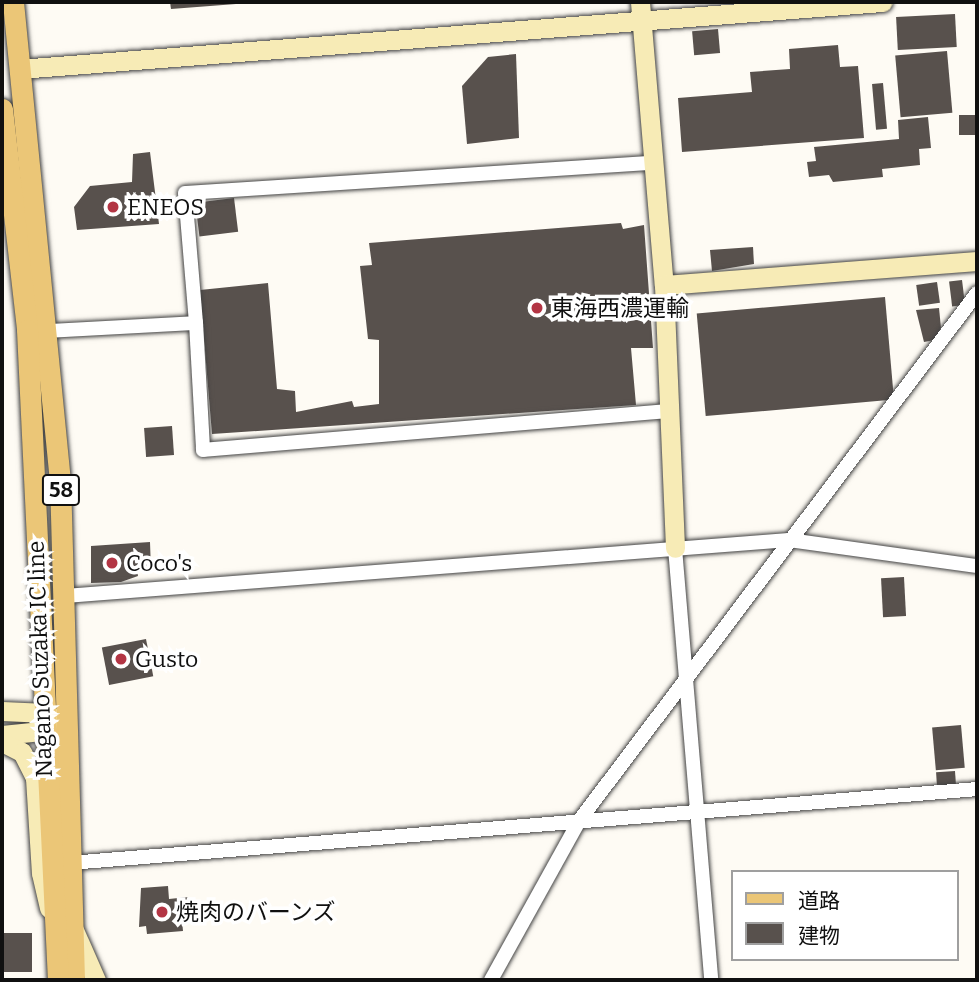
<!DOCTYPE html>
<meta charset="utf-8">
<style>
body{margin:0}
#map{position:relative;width:979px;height:982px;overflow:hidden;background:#fefbf4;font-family:Bitter,"Noto Sans JP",serif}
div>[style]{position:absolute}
.building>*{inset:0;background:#58514d;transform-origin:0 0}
.roads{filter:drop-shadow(0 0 2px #434343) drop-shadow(0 0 2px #434343)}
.street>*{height:14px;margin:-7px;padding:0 7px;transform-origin:7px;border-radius:7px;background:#fff}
.secondary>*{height:19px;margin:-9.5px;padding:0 9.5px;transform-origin:9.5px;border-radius:9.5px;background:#f7ebb6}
.primary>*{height:21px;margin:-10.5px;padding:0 10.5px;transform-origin:10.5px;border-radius:10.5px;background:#ebc677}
.dots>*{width:19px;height:19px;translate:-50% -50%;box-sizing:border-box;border:4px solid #fff;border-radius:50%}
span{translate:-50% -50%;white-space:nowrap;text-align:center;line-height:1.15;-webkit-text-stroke:7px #fff;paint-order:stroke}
.shield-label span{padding:2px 5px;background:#fff;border:2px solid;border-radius:5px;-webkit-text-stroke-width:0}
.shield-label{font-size:21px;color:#101010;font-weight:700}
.poi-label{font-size:23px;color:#101010}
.left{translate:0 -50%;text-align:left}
.street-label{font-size:23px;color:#101010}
.frame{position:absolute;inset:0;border:4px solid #101010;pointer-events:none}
.legend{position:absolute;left:731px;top:870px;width:228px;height:91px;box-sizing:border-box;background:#fff;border:2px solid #9f9f9f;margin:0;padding:9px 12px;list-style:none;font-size:21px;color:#101010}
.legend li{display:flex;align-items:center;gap:14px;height:35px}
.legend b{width:35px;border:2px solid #9f9f9f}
</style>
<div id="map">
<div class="building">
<div style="clip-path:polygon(170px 2px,236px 2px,236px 4px,171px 9px)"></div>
<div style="left:955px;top:14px;width:33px;height:59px;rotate:87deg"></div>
<div style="left:718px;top:29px;width:24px;height:26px;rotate:85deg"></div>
<div style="clip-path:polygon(838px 45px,840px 67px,858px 66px,864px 138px,682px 152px,678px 98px,752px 92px,750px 72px,790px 69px,789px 49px)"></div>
<div style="left:947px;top:51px;width:62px;height:52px;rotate:85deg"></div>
<div style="clip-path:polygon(516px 54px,519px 138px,467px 144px,462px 86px,488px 57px)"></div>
<div style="left:883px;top:83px;width:46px;height:11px;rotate:85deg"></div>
<div style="left:977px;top:115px;width:20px;height:18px;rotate:90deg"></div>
<div style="clip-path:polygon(928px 117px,931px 148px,919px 149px,920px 165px,882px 169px,883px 177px,833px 182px,829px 175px,809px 177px,807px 162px,816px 161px,814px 147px,899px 139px,898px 120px)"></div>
<div style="clip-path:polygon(150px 152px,159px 224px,77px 230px,74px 207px,90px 186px,132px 182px,133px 154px)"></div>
<div style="left:234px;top:198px;width:34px;height:39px;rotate:83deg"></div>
<div style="clip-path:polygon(621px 223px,623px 229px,644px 225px,653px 348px,631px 348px,636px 405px,212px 434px,200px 290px,268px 283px,277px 389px,295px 391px,296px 412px,352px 401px,354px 407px,379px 404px,379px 340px,368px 339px,360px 266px,372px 265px,369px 243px)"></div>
<div style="clip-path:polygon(753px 247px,754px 264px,712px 271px,710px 250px)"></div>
<div style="left:962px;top:280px;width:25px;height:13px;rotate:83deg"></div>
<div style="left:937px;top:282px;width:21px;height:21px;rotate:82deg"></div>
<div style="left:885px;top:297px;width:103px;height:189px;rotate:85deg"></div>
<div style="clip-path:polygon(939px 308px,941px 328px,935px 340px,924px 342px,916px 310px)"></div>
<div style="left:172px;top:426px;width:29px;height:28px;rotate:86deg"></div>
<div style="clip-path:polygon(150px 542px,151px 570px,137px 571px,138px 576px,121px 582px,91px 583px,91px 546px)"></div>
<div style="left:904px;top:577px;width:39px;height:23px;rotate:87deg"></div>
<div style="left:146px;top:639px;width:38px;height:45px;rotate:79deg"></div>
<div style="left:961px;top:725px;width:43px;height:29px;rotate:85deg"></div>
<div style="left:955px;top:771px;width:14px;height:19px;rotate:86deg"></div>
<div style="clip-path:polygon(168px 886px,169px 899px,188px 897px,190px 920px,182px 920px,183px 931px,147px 934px,146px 926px,139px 927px,141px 888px)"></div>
<div style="left:2px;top:933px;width:30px;height:39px"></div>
</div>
<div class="roads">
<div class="street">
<div style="left:196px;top:323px;width:127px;rotate:86.8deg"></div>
<div style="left:203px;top:450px;width:469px;rotate:-4.8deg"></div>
<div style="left:48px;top:331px;width:148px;rotate:-3.1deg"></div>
<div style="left:196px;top:323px;width:130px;rotate:-94.8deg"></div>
<div style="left:185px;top:193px;width:469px;rotate:-3.7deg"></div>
<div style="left:675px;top:548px;width:433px;rotate:85.2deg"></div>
<div style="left:65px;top:596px;width:726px;rotate:-4.42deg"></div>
<div style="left:789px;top:540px;width:190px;rotate:7.9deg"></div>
<div style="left:70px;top:863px;width:910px;rotate:-4.66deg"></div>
<div style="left:491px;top:980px;width:182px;rotate:-61deg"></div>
<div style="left:579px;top:821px;width:661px;rotate:-52.99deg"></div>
</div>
<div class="secondary">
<div style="left:640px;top:2px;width:284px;rotate:85.2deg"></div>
<div style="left:664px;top:285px;width:263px;rotate:87.6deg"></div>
<div style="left:19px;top:69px;width:866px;rotate:-4.44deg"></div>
<div style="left:664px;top:285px;width:314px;rotate:-4.4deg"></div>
<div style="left:2px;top:711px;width:44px;rotate:2.6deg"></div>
<div style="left:46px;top:713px;width:15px;rotate:32deg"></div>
<div style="left:2px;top:735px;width:59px;rotate:-5.8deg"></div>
<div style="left:2px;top:742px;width:22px;rotate:27deg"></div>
<div style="left:22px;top:752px;width:29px;rotate:63deg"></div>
<div style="left:35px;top:778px;width:95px;rotate:86.4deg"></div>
<div style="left:41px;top:873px;width:36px;rotate:77deg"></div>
<div style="left:74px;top:930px;width:55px;rotate:66.3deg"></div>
</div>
<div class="primary">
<div style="left:13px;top:2px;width:479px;rotate:84.4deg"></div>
<div style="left:60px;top:479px;width:501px;rotate:88.4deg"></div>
<div style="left:2px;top:109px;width:222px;rotate:83.5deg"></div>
<div style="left:27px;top:330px;width:651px;rotate:87.27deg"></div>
</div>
</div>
<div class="dots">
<div style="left:113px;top:207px;background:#b33544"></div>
<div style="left:537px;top:308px;background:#b33544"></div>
<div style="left:112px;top:563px;background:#b33544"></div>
<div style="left:121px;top:659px;background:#b33544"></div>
<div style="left:162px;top:912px;background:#b33544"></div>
</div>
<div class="shield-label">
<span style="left:61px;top:490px">58</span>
</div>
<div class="poi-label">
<span class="left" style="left:127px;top:207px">ENEOS</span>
<span class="left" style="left:551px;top:308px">東海西濃運輸</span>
<span class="left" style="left:126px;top:563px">Coco's</span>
<span class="left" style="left:135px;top:659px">Gusto</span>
<span class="left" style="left:176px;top:912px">焼肉のバーンズ</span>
</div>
<div class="street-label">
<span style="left:40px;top:659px;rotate:-92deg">Nagano Suzaka IC line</span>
</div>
<div class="frame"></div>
<ul class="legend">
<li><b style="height:9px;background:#ebc677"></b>道路</li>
<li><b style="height:19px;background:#58514d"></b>建物</li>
</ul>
</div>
